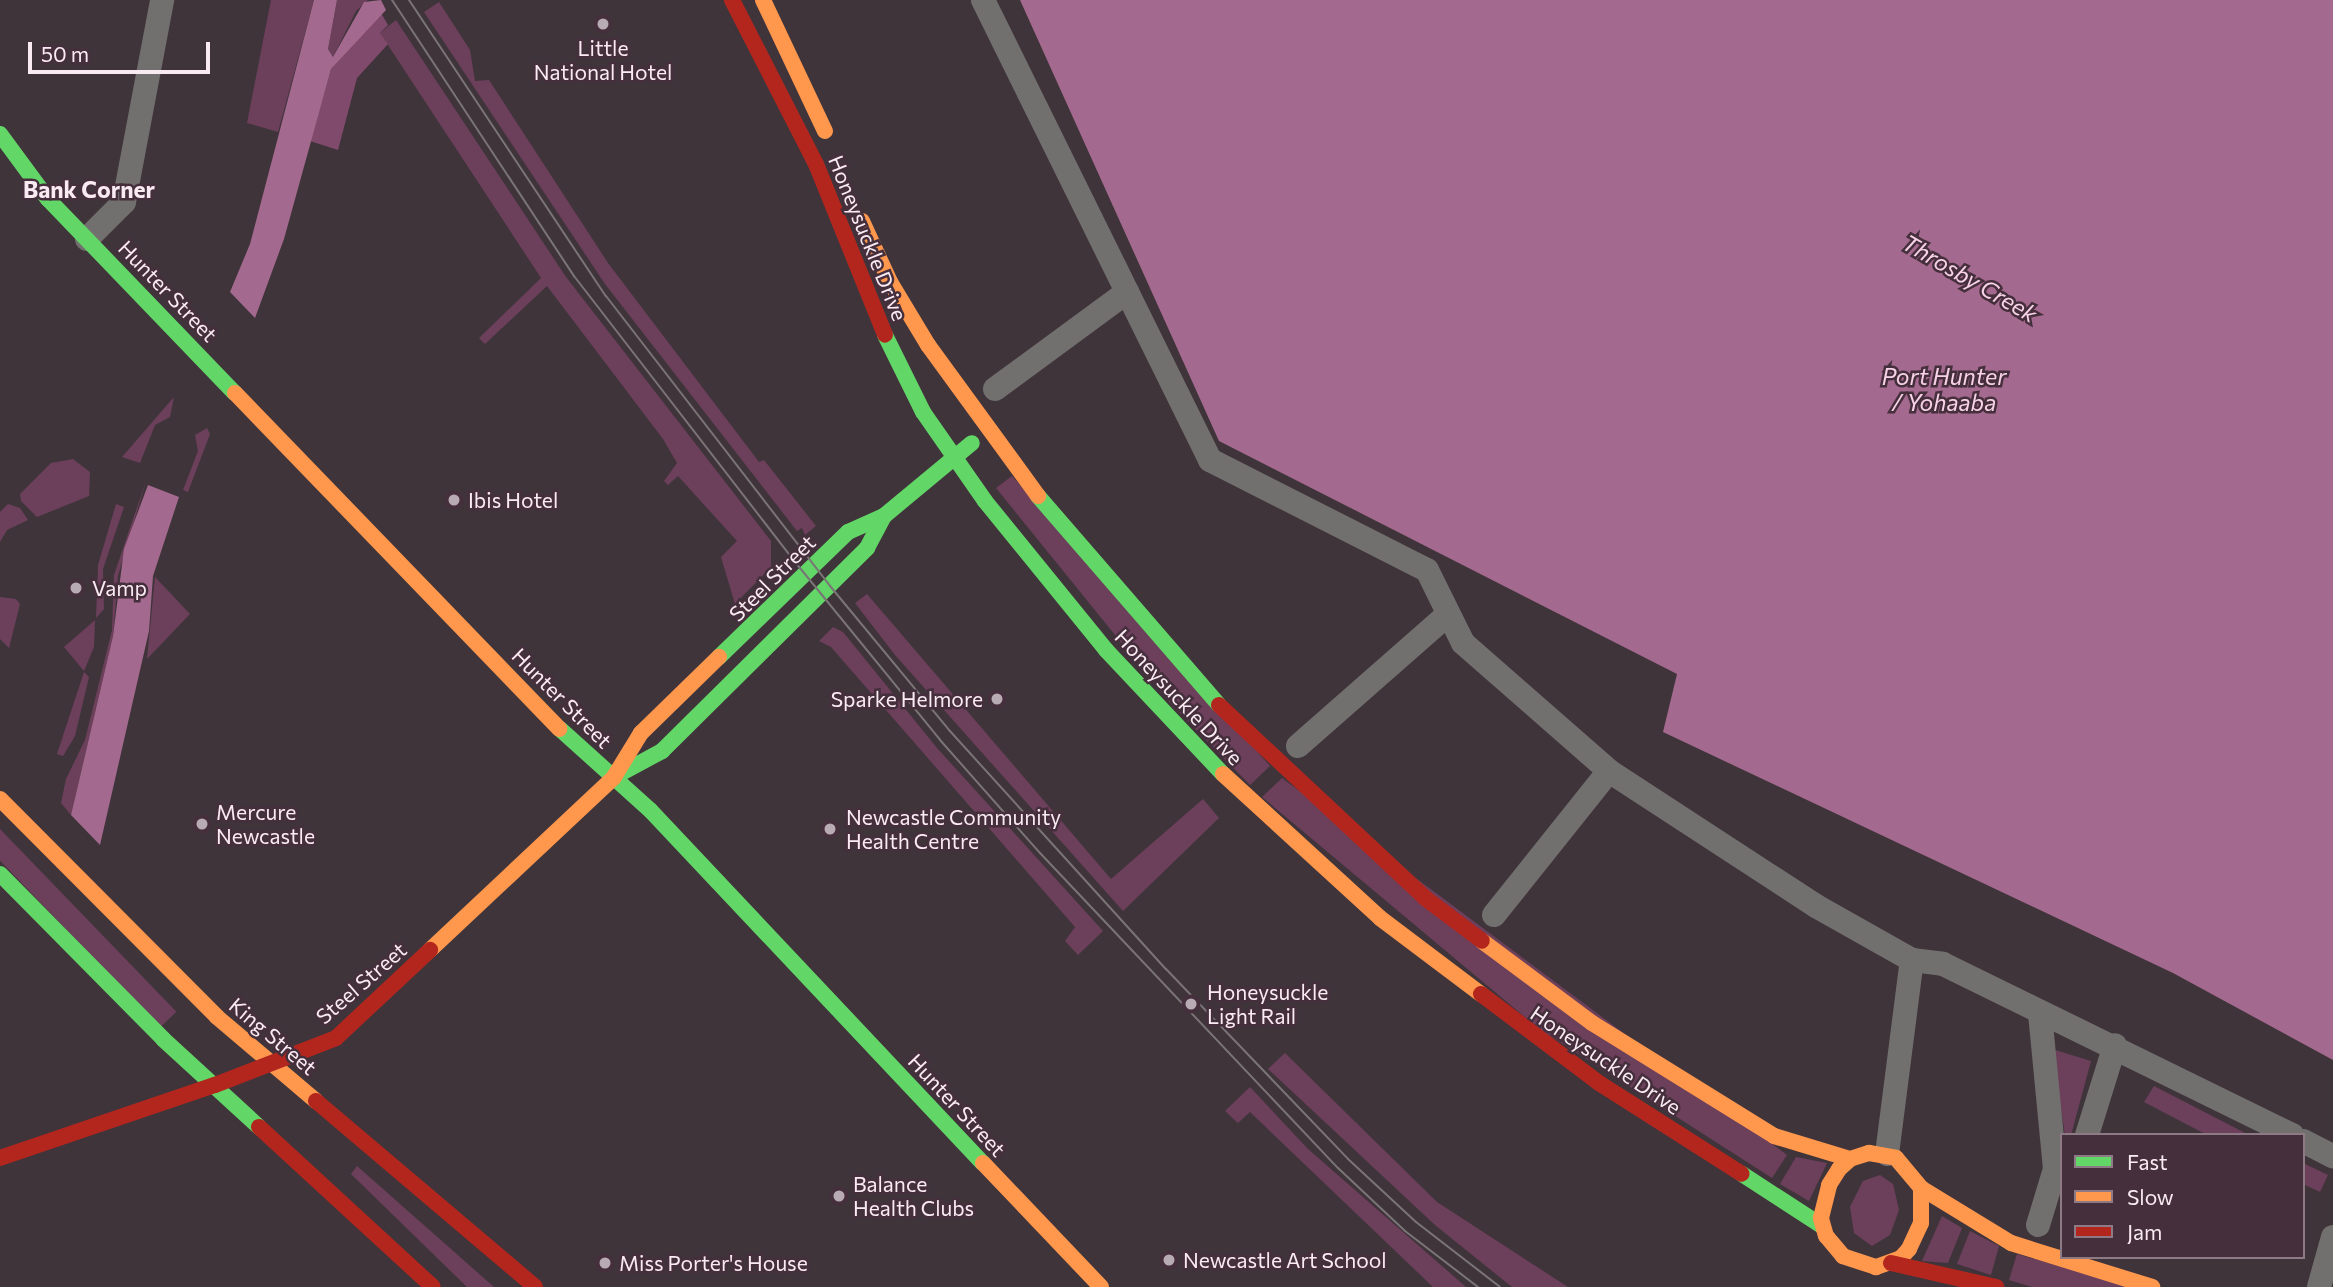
<!DOCTYPE html>
<style>
body{margin:0}
#map{position:relative;width:2333px;height:1287px;overflow:hidden;background:#40343b;font-family:Commissioner,sans-serif}
div>[style]{position:absolute}
.green>*{inset:0;background:#6c3f5b;transform-origin:0 0}
.forest>*{inset:0;background:#804a6c}
.water>*{inset:0;background:#a4698e}
.street>*{height:24px;margin:-12px;padding:0 12px;transform-origin:12px;border-radius:12px;background:#72706f}
.fast>*{height:16px;margin:-8px;padding:0 8px;transform-origin:8px;border-radius:8px;background:#63d668}
.slow>*{height:16px;margin:-8px;padding:0 8px;transform-origin:8px;border-radius:8px;background:#ff974d}
.jam>*{height:16px;margin:-8px;padding:0 8px;transform-origin:8px;border-radius:8px;background:#b3261e}
.tram>*{height:2px;margin:-1px;padding:0 1px;transform-origin:1px;border-radius:1px;background:#797476}
.dots>*{width:19px;height:19px;translate:-50% -50%;box-sizing:border-box;border:4px solid #452f3c;border-radius:50%}
span{translate:-50% -50%;white-space:nowrap;text-align:center;line-height:1.15;-webkit-text-stroke:5px #452f3c;paint-order:stroke}
.poi-label{font-size:21px;color:#faebf3}
.left{translate:0 -50%;text-align:left}
.right{translate:-100% -50%;text-align:right}
.street-label{font-size:21px;color:#faebf3}
.neighbourhood-label{font-size:23px;color:#faebf3;font-weight:700}
.water-label{font-size:23px;color:#f8d2e7;font-style:italic}
.legend{position:absolute;left:2060px;top:1133px;width:245px;height:126px;box-sizing:border-box;background:#452f3c;border:2px solid #8d7a85;margin:0;padding:9px 12px;list-style:none;font-size:21px;color:#faebf3}
.legend li{display:flex;align-items:center;gap:14px;height:35px}
.legend b{width:35px;border:2px solid #8d7a85}
.scale{position:absolute;left:28px;top:42px;width:182px;height:32px;box-sizing:border-box;border:4px solid #faebf3;border-top:0;padding-left:9px;font-size:21px;line-height:24px;white-space:nowrap;color:#faebf3;-webkit-text-stroke:5px #452f3c;paint-order:stroke}
</style>
<div id="map">
<div class="green">
<div style="clip-path:polygon(271px 0,314px 0,278px 132px,247px 123px)"></div>
<div style="clip-path:polygon(337px 0,368px 0,356px 11px,333px 57px,328px 49px)"></div>
<div style="clip-path:polygon(439px 2px,470px 50px,475px 81px,489px 80px,608px 263px,759px 462px,764px 460px,816px 526px,805px 535px,802px 528px,797px 531px,605px 284px,424px 12px)"></div>
<div style="clip-path:polygon(396px 20px,566px 277px,771px 541px,771px 567px,735px 604px,721px 557px,737px 541px,678px 476px,668px 485px,664px 481px,677px 463px,663px 439px,547px 286px,485px 344px,479px 338px,541px 278px,380px 33px)"></div>
<div style="clip-path:polygon(174px 397px,170px 417px,155px 425px,140px 463px,122px 457px)"></div>
<div style="clip-path:polygon(207px 428px,210px 434px,188px 492px,183px 490px,198px 451px,195px 435px)"></div>
<div style="clip-path:polygon(73px 459px,90px 472px,89px 496px,37px 517px,21px 501px,20px 494px,51px 463px)"></div>
<div style="clip-path:polygon(1012px 476px,1270px 766px,1250px 785px,1171px 704px,996px 488px)"></div>
<div style="clip-path:polygon(146px 481px,118px 576px,113px 636px,71px 815px,61px 803px,66px 779px,85px 740px,112px 630px,114px 575px)"></div>
<div style="clip-path:polygon(8px 504px,20px 508px,28px 520px,7px 530px,0 542px,0 512px)"></div>
<div style="clip-path:polygon(116px 504px,124px 507px,103px 569px,104px 609px,96px 618px,98px 565px)"></div>
<div style="clip-path:polygon(155px 577px,190px 614px,147px 659px)"></div>
<div style="clip-path:polygon(867px 594px,1111px 879px,1203px 799px,1219px 818px,1123px 911px,895px 655px,855px 603px)"></div>
<div style="clip-path:polygon(0 597px,16px 599px,20px 604px,9px 648px,0 639px)"></div>
<div style="clip-path:polygon(95px 620px,94px 647px,84px 671px,64px 647px)"></div>
<div style="clip-path:polygon(833px 627px,843px 632px,937px 748px,1103px 931px,1078px 955px,1065px 941px,1075px 927px,831px 647px,819px 641px)"></div>
<div style="clip-path:polygon(84px 672px,89px 677px,75px 736px,63px 756px,57px 754px)"></div>
<div style="clip-path:polygon(1282px 778px,1787px 1155px,1772px 1178px,1538px 1028px,1262px 797px)"></div>
<div style="left:0;top:829px;width:254px;height:22px;rotate:46deg"></div>
<div style="clip-path:polygon(2052px 1049px,2091px 1061px,2071px 1135px,2065px 1135px)"></div>
<div style="clip-path:polygon(1285px 1053px,1437px 1202px,1568px 1287px,1512px 1287px,1435px 1225px,1268px 1069px)"></div>
<div style="clip-path:polygon(2154px 1086px,2249px 1135px,2207px 1135px,2144px 1102px)"></div>
<div style="clip-path:polygon(1250px 1087px,1308px 1149px,1466px 1287px,1433px 1287px,1250px 1112px,1238px 1123px,1225px 1111px)"></div>
<div style="clip-path:polygon(1796px 1157px,1827px 1163px,1809px 1201px,1780px 1184px)"></div>
<div style="clip-path:polygon(2303px 1163px,2328px 1175px,2320px 1192px,2303px 1184px)"></div>
<div style="clip-path:polygon(357px 1166px,494px 1287px,467px 1287px,351px 1174px)"></div>
<div style="clip-path:polygon(1880px 1175px,1893px 1184px,1899px 1210px,1890px 1235px,1872px 1246px,1854px 1233px,1850px 1207px,1863px 1181px)"></div>
<div style="clip-path:polygon(1942px 1216px,1962px 1228px,1948px 1263px,1922px 1261px)"></div>
<div style="clip-path:polygon(1970px 1231px,1999px 1246px,1991px 1275px,1957px 1264px)"></div>
<div style="clip-path:polygon(2017px 1254px,2132px 1287px,2032px 1287px,2009px 1280px)"></div>
</div>
<div class="forest">
<div style="clip-path:polygon(381px 13px,388px 25px,380px 33px,388px 44px,357px 78px,338px 150px,310px 141px,331px 69px)"></div>
</div>
<div class="water">
<div style="clip-path:polygon(314px 0,337px 0,328px 49px,333px 57px,364px 2px,381px 0,386px 10px,331px 69px,284px 239px,255px 318px,230px 292px,250px 244px)"></div>
<div style="clip-path:polygon(1020px 0,2333px 0,2333px 1060px,2173px 973px,1663px 732px,1677px 674px,1219px 441px)"></div>
<div style="clip-path:polygon(148px 485px,179px 497px,153px 576px,149px 631px,100px 845px,71px 815px,113px 636px,124px 549px)"></div>
</div>
<div class="street">
<div style="left:983px;top:0;width:513px;rotate:63.73deg"></div>
<div style="left:1210px;top:460px;width:243px;rotate:26.9deg"></div>
<div style="left:1427px;top:570px;width:81px;rotate:63.7deg"></div>
<div style="left:1463px;top:643px;width:194px;rotate:41.2deg"></div>
<div style="left:1609px;top:771px;width:247px;rotate:33.1deg"></div>
<div style="left:1816px;top:906px;width:110px;rotate:29.4deg"></div>
<div style="left:1912px;top:960px;width:31px;rotate:7deg"></div>
<div style="left:1943px;top:964px;width:389px;rotate:26.1deg"></div>
<div style="left:87px;top:239px;width:52px;rotate:-45deg"></div>
<div style="left:124px;top:202px;width:206px;rotate:-79.3deg"></div>
<div style="left:995px;top:389px;width:164px;rotate:-36.3deg"></div>
<div style="left:1298px;top:746px;width:200px;rotate:-41.3deg"></div>
<div style="left:1494px;top:915px;width:184px;rotate:-51.4deg"></div>
<div style="left:2087px;top:1135px;width:94px;rotate:-72.7deg"></div>
<div style="left:2303px;top:1141px;width:34px;rotate:27deg"></div>
<div style="left:1887px;top:1154px;width:196px;rotate:-82.7deg"></div>
<div style="left:2038px;top:1225px;width:59px;rotate:-73.1deg"></div>
<div style="left:2055px;top:1169px;width:158px;rotate:-95.5deg"></div>
<div style="left:2319px;top:1287px;width:52px;rotate:-74.4deg"></div>
</div>
<div class="fast">
<div style="left:0;top:134px;width:81px;rotate:53.6deg"></div>
<div style="left:48px;top:199px;width:269px;rotate:46.1deg"></div>
<div style="left:885px;top:335px;width:86px;rotate:63.7deg"></div>
<div style="left:923px;top:412px;width:108px;rotate:55.1deg"></div>
<div style="left:985px;top:501px;width:192px;rotate:50.9deg"></div>
<div style="left:1106px;top:650px;width:170px;rotate:46.7deg"></div>
<div style="left:1038px;top:496px;width:276px;rotate:49.1deg"></div>
<div style="left:719px;top:657px;width:180px;rotate:-44.1deg"></div>
<div style="left:848px;top:532px;width:39px;rotate:-24deg"></div>
<div style="left:560px;top:729px;width:121px;rotate:42deg"></div>
<div style="left:650px;top:810px;width:485px;rotate:46.7deg"></div>
<div style="left:614px;top:777px;width:55px;rotate:-28.4deg"></div>
<div style="left:662px;top:751px;width:289px;rotate:-44.7deg"></div>
<div style="left:867px;top:548px;width:36px;rotate:-62deg"></div>
<div style="left:884px;top:516px;width:114px;rotate:-39.7deg"></div>
<div style="left:0;top:874px;width:232px;rotate:45.3deg"></div>
<div style="left:163px;top:1039px;width:130px;rotate:42.5deg"></div>
<div style="left:1742px;top:1174px;width:95px;rotate:33deg"></div>
</div>
<div class="slow">
<div style="left:763px;top:0;width:145px;rotate:64.7deg"></div>
<div style="left:862px;top:221px;width:67px;rotate:65.3deg"></div>
<div style="left:890px;top:282px;width:74px;rotate:58.9deg"></div>
<div style="left:928px;top:345px;width:187px;rotate:53.9deg"></div>
<div style="left:235px;top:393px;width:467px;rotate:46deg"></div>
<div style="left:1223px;top:774px;width:213px;rotate:42.5deg"></div>
<div style="left:1380px;top:918px;width:126px;rotate:37deg"></div>
<div style="left:0;top:799px;width:308px;rotate:45.1deg"></div>
<div style="left:217px;top:1017px;width:130px;rotate:40.3deg"></div>
<div style="left:1482px;top:941px;width:137px;rotate:36.7deg"></div>
<div style="left:1592px;top:1023px;width:214px;rotate:31.8deg"></div>
<div style="left:1774px;top:1136px;width:79px;rotate:16.8deg"></div>
<div style="left:430px;top:950px;width:253px;rotate:-43.2deg"></div>
<div style="left:614px;top:777px;width:52px;rotate:-58.5deg"></div>
<div style="left:641px;top:733px;width:109px;rotate:-44.3deg"></div>
<div style="left:1869px;top:1153px;width:27px;rotate:10deg"></div>
<div style="left:1896px;top:1158px;width:39px;rotate:50deg"></div>
<div style="left:1921px;top:1188px;width:35px;rotate:90deg"></div>
<div style="left:1921px;top:1223px;width:29px;rotate:115deg"></div>
<div style="left:1909px;top:1249px;width:12px;rotate:132deg"></div>
<div style="left:1901px;top:1258px;width:27px;rotate:160deg"></div>
<div style="left:1876px;top:1267px;width:35px;rotate:-162deg"></div>
<div style="left:1843px;top:1256px;width:26px;rotate:-130deg"></div>
<div style="left:1826px;top:1236px;width:19px;rotate:-106deg"></div>
<div style="left:1821px;top:1218px;width:34px;rotate:-76deg"></div>
<div style="left:1829px;top:1185px;width:19px;rotate:-58deg"></div>
<div style="left:1839px;top:1169px;width:15px;rotate:-42deg"></div>
<div style="left:1850px;top:1159px;width:20px;rotate:-18deg"></div>
<div style="left:983px;top:1163px;width:171px;rotate:46.4deg"></div>
<div style="left:1921px;top:1188px;width:105px;rotate:31.4deg"></div>
<div style="left:2011px;top:1243px;width:148px;rotate:17.3deg"></div>
</div>
<div class="jam">
<div style="left:732px;top:0;width:184px;rotate:62.9deg"></div>
<div style="left:816px;top:164px;width:184px;rotate:68deg"></div>
<div style="left:1219px;top:705px;width:282px;rotate:43.1deg"></div>
<div style="left:1425px;top:898px;width:71px;rotate:37deg"></div>
<div style="left:1481px;top:994px;width:148px;rotate:37deg"></div>
<div style="left:1599px;top:1083px;width:169px;rotate:32.5deg"></div>
<div style="left:316px;top:1101px;width:287px;rotate:40.3deg"></div>
<div style="left:259px;top:1127px;width:236px;rotate:42.6deg"></div>
<div style="left:0;top:1158px;width:227px;rotate:-18.8deg"></div>
<div style="left:215px;top:1085px;width:130px;rotate:-21.2deg"></div>
<div style="left:336px;top:1038px;width:129px;rotate:-43.1deg"></div>
<div style="left:1891px;top:1263px;width:108px;rotate:12.9deg"></div>
</div>
<div class="tram">
<div style="left:392px;top:0;width:331px;rotate:56.6deg"></div>
<div style="left:574px;top:276px;width:355px;rotate:52.3deg"></div>
<div style="left:791px;top:557px;width:236px;rotate:50.8deg"></div>
<div style="left:940px;top:740px;width:151px;rotate:48.5deg"></div>
<div style="left:1040px;top:853px;width:434px;rotate:46.6deg"></div>
<div style="left:1338px;top:1168px;width:92px;rotate:43.2deg"></div>
<div style="left:1405px;top:1231px;width:92px;rotate:37.5deg"></div>
<div style="left:409px;top:0;width:356px;rotate:56.4deg"></div>
<div style="left:606px;top:296px;width:366px;rotate:52.3deg"></div>
<div style="left:830px;top:586px;width:187px;rotate:50.4deg"></div>
<div style="left:949px;top:730px;width:323px;rotate:47.8deg"></div>
<div style="left:1166px;top:969px;width:263px;rotate:46.2deg"></div>
<div style="left:1348px;top:1159px;width:93px;rotate:42.8deg"></div>
<div style="left:1416px;top:1222px;width:106px;rotate:37.7deg"></div>
</div>
<div class="dots">
<div style="left:603px;top:24px;background:#b9abb3"></div>
<div style="left:454px;top:500px;background:#b9abb3"></div>
<div style="left:76px;top:588px;background:#b9abb3"></div>
<div style="left:997px;top:699px;background:#b9abb3"></div>
<div style="left:202px;top:824px;background:#b9abb3"></div>
<div style="left:830px;top:829px;background:#b9abb3"></div>
<div style="left:1191px;top:1004px;background:#b9abb3"></div>
<div style="left:839px;top:1196px;background:#b9abb3"></div>
<div style="left:1169px;top:1260px;background:#b9abb3"></div>
<div style="left:605px;top:1263px;background:#b9abb3"></div>
</div>
<div class="poi-label">
<span style="left:603px;top:60px">Little<br>National Hotel</span>
<span class="left" style="left:468px;top:500px">Ibis Hotel</span>
<span class="left" style="left:92px;top:588px">Vamp</span>
<span class="right" style="left:983px;top:699px">Sparke Helmore</span>
<span class="left" style="left:216px;top:824px">Mercure<br>Newcastle</span>
<span class="left" style="left:846px;top:829px">Newcastle Community<br>Health Centre</span>
<span class="left" style="left:1207px;top:1004px">Honeysuckle<br>Light Rail</span>
<span class="left" style="left:853px;top:1196px">Balance<br>Health Clubs</span>
<span class="left" style="left:1183px;top:1260px">Newcastle Art School</span>
<span class="left" style="left:619px;top:1263px">Miss Porter's House</span>
</div>
<div class="street-label">
<span style="left:868px;top:238px;rotate:68deg">Honeysuckle Drive</span>
<span style="left:168px;top:291px;rotate:46deg">Hunter Street</span>
<span style="left:772px;top:578px;rotate:-45deg">Steel Street</span>
<span style="left:1179px;top:697px;rotate:47deg">Honeysuckle Drive</span>
<span style="left:562px;top:698px;rotate:45deg">Hunter Street</span>
<span style="left:361px;top:983px;rotate:-41deg">Steel Street</span>
<span style="left:273px;top:1036px;rotate:40deg">King Street</span>
<span style="left:1606px;top:1060px;rotate:34deg">Honeysuckle Drive</span>
<span style="left:957px;top:1105px;rotate:47deg">Hunter Street</span>
</div>
<div class="neighbourhood-label">
<span style="left:89px;top:189px">Bank Corner</span>
</div>
<div class="water-label">
<span style="left:1970px;top:278px;rotate:30deg">Throsby Creek</span>
<span style="left:1944px;top:389px">Port Hunter<br>/ Yohaaba</span>
</div>
<ul class="legend">
<li><b style="height:9px;background:#63d668"></b>Fast</li>
<li><b style="height:9px;background:#ff974d"></b>Slow</li>
<li><b style="height:9px;background:#b3261e"></b>Jam</li>
</ul>
<div class="scale">50 m</div>
</div>
